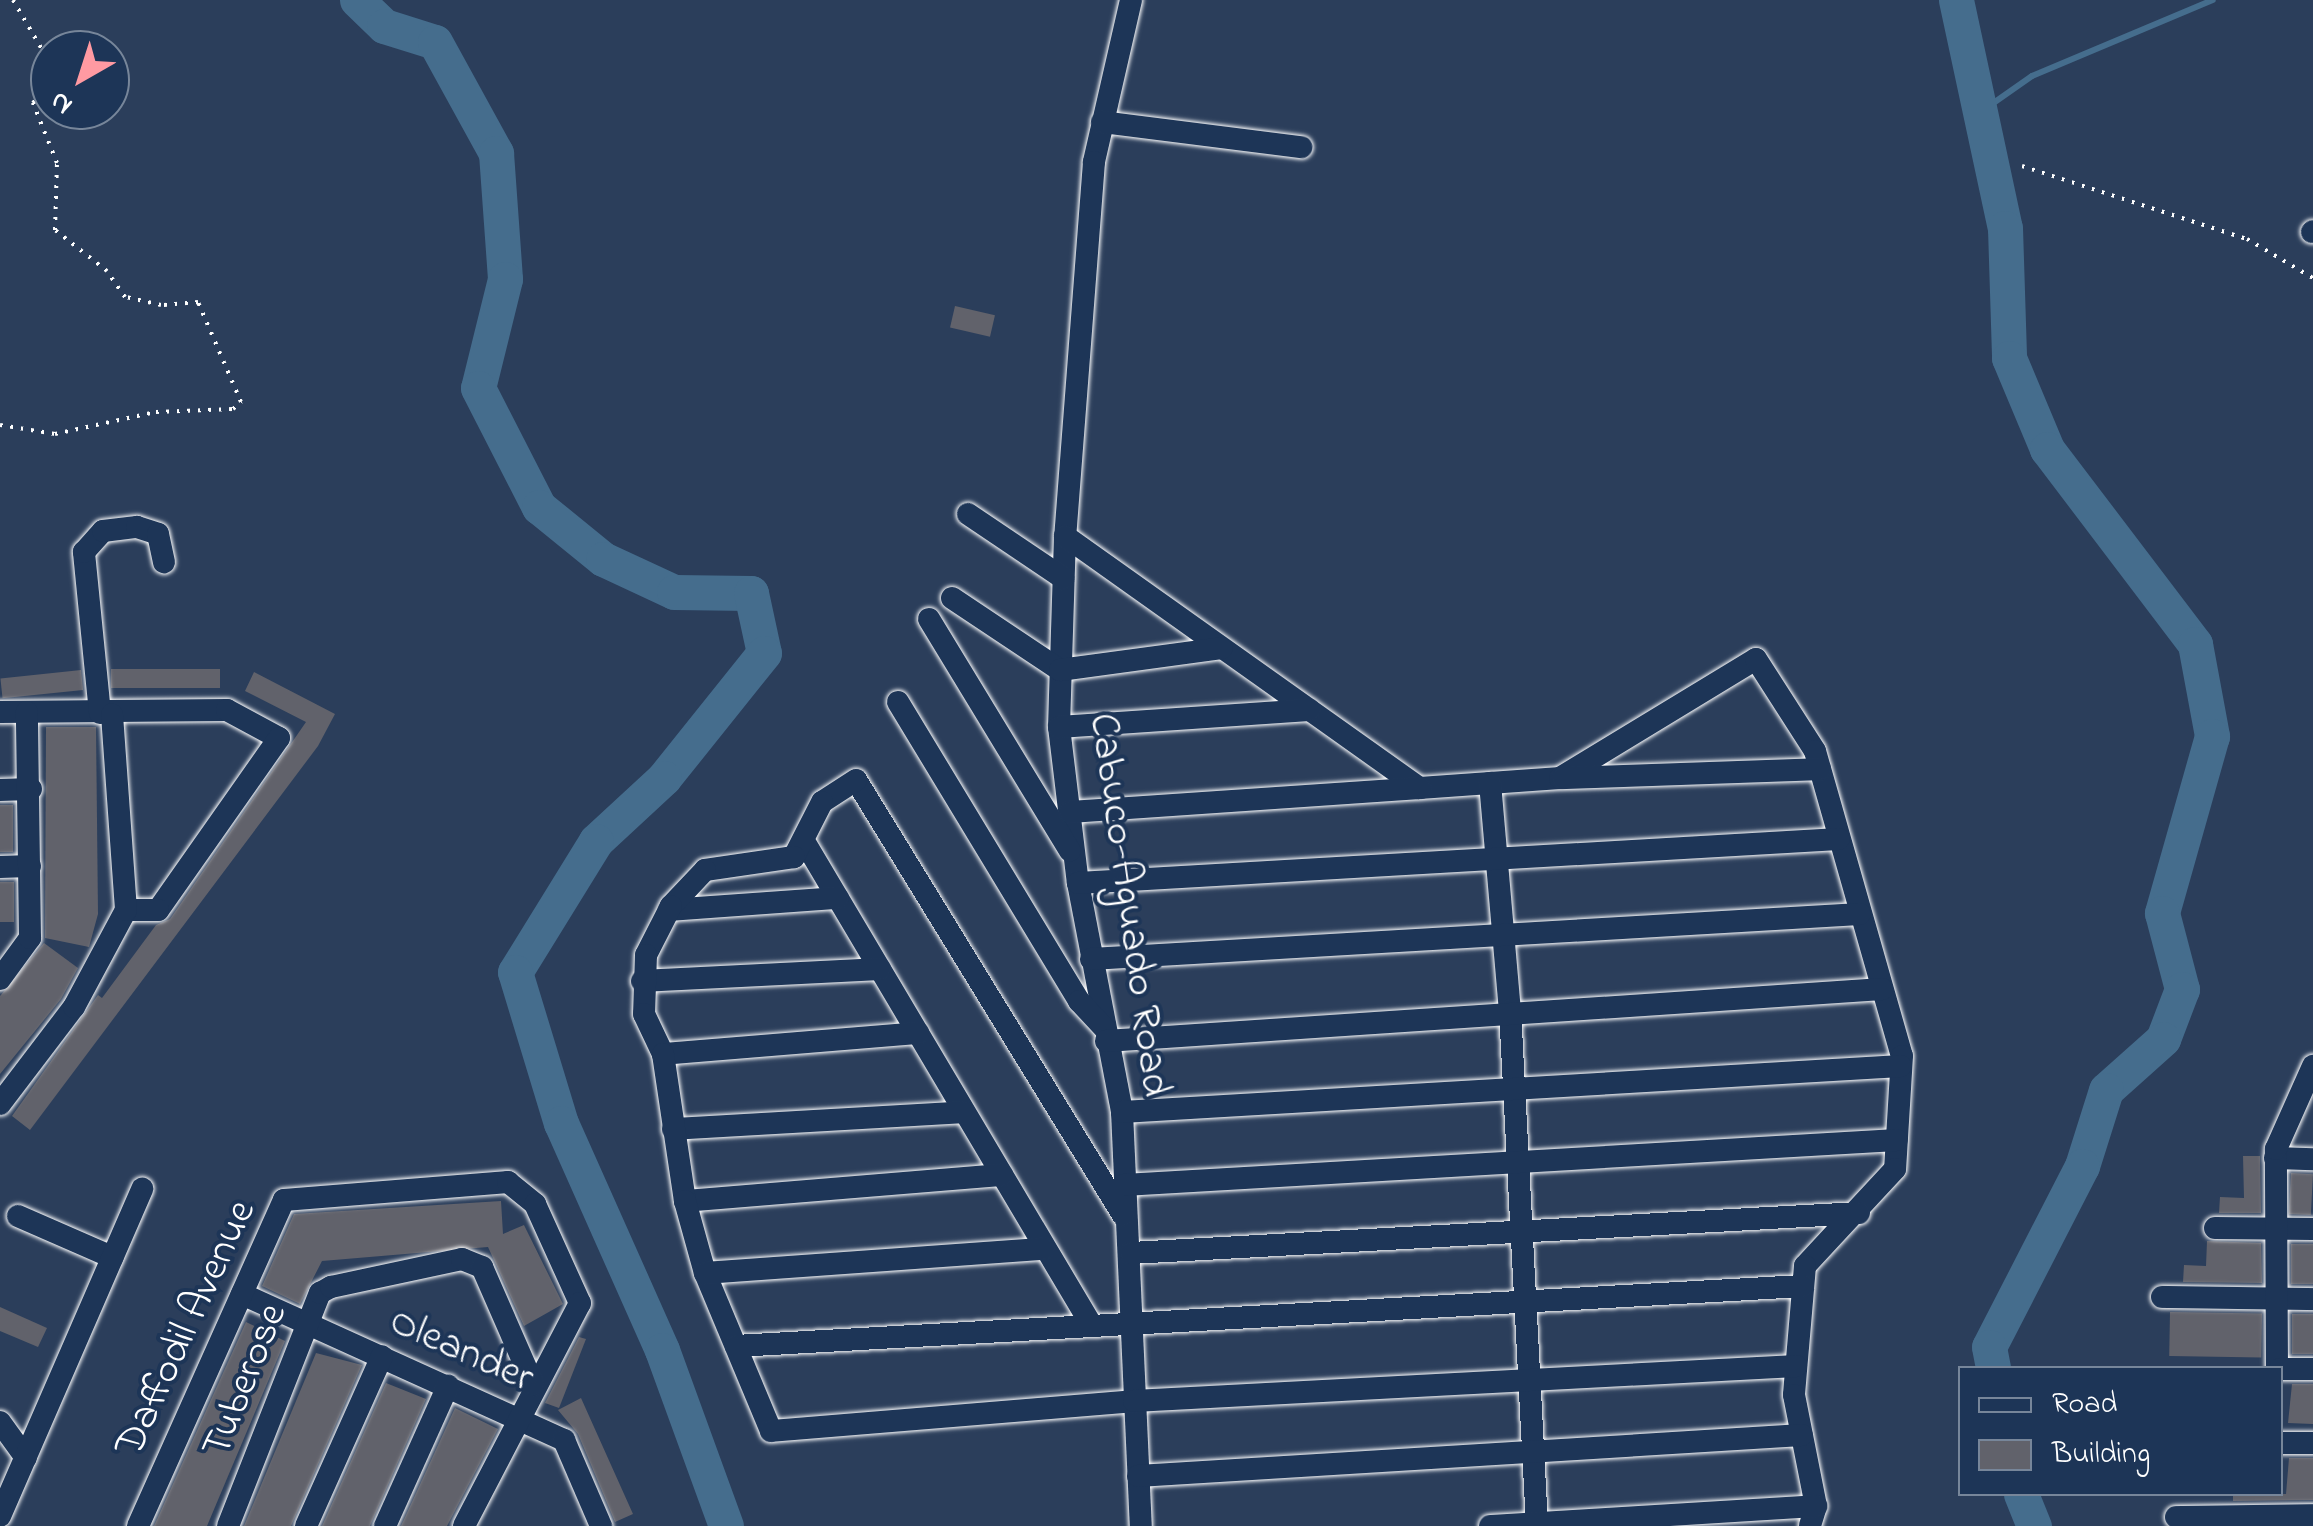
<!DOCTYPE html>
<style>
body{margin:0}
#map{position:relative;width:2313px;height:1526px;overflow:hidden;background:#2b3e5b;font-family:"Indie Flower",sans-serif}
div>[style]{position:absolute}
.stream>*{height:6px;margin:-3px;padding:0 3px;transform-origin:3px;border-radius:3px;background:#456d8d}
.river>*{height:35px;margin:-17.5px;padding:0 17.5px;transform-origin:17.5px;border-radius:17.5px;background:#456d8d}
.building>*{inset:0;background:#61626b;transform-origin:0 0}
.path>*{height:4px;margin-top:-2px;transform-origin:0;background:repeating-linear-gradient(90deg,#fff 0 2.5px,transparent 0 10.5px)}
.roads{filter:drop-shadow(0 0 2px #fff) drop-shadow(0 0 2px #fff)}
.minor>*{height:22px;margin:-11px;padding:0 11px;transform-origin:11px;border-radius:11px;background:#1d3557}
span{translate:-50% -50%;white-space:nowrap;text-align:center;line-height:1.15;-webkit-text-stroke:8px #1d3557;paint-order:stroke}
.street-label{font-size:42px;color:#fff}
.legend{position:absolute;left:1958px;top:1366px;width:325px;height:130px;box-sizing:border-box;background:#1d3557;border:2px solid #77869a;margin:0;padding:12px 18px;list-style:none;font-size:30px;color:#fff}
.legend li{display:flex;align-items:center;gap:20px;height:50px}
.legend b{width:50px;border:2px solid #77869a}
.north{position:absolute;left:30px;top:30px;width:100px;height:100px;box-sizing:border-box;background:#1d3557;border:2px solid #77869a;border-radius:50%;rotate:219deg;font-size:28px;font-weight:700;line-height:40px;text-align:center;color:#fff}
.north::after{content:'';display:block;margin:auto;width:35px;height:45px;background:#ff9aa2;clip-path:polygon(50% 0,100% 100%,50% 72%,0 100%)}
</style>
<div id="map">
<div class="stream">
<div style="left:1982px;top:111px;width:61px;rotate:-35deg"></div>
<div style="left:2032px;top:76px;width:196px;rotate:-22.8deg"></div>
</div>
<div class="river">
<div style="left:357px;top:0;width:37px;rotate:44deg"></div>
<div style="left:384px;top:26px;width:53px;rotate:17.4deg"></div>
<div style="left:435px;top:42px;width:127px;rotate:61.2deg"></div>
<div style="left:496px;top:153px;width:126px;rotate:85.9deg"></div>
<div style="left:505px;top:279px;width:112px;rotate:103.9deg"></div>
<div style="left:478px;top:388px;width:134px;rotate:62.9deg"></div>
<div style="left:539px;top:507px;width:82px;rotate:39.1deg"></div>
<div style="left:603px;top:559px;width:78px;rotate:24.9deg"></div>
<div style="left:674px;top:592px;width:77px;rotate:0.7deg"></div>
<div style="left:751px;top:593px;width:61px;rotate:77.8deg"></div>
<div style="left:764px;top:653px;width:160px;rotate:128.7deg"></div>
<div style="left:664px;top:778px;width:93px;rotate:137.2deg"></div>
<div style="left:596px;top:841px;width:154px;rotate:121.7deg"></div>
<div style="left:515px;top:972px;width:158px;rotate:73.1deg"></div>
<div style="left:561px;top:1123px;width:248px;rotate:66deg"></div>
<div style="left:662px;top:1350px;width:187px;rotate:70deg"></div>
<div style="left:1956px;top:0;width:233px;rotate:77.9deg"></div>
<div style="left:2005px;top:228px;width:130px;rotate:88.2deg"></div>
<div style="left:2009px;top:358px;width:99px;rotate:67.3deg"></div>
<div style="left:2047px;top:449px;width:245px;rotate:52.8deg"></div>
<div style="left:2195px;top:644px;width:94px;rotate:79.5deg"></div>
<div style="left:2212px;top:736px;width:184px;rotate:105.8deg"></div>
<div style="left:2162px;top:913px;width:79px;rotate:75.3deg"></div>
<div style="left:2182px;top:989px;width:53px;rotate:110.8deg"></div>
<div style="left:2163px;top:1039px;width:76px;rotate:138.2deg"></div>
<div style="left:2106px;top:1090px;width:80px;rotate:107.5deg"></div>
<div style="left:2082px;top:1166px;width:203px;rotate:117.2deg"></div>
<div style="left:1989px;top:1347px;width:21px;rotate:79deg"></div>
<div style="left:2021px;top:1494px;width:35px;rotate:68deg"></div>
</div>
<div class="building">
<div style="left:955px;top:306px;width:41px;height:22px;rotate:13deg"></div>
<div style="left:220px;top:669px;width:19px;height:109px;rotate:90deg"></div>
<div style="left:81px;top:670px;width:20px;height:81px;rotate:84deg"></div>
<div style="clip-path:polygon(254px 672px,335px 714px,318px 746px,30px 1130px,12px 1116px,98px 995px,102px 998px,156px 925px,170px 919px,306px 722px,245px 691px)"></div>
<div style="clip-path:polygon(46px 727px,96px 727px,98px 914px,89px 947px,45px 938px)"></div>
<div style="left:0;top:805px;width:13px;height:47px"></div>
<div style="left:0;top:882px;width:14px;height:40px"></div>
<div style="clip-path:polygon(44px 943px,78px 968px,61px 999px,0 1074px,0 996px)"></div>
<div style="clip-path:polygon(2243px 1156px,2260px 1156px,2261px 1213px,2219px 1213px,2220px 1197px,2244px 1198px)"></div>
<div style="left:2291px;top:1173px;width:22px;height:41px;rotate:3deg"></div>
<div style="clip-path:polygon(501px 1201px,503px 1234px,524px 1225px,563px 1304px,524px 1326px,488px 1247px,322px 1261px,300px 1304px,262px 1286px,294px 1214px)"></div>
<div style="clip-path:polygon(2207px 1241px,2261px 1243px,2262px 1283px,2183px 1282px,2184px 1265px,2206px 1266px)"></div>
<div style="left:2291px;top:1244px;width:22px;height:40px"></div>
<div style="clip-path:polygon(0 1307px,47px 1328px,38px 1347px,0 1331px)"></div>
<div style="left:2170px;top:1312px;width:92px;height:44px;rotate:1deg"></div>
<div style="left:2292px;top:1314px;width:21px;height:40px"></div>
<div style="clip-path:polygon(246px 1322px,285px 1341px,207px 1526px,154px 1526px)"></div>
<div style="clip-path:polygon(579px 1337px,586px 1339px,559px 1408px,545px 1403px)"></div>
<div style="clip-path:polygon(316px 1353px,362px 1365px,291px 1526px,244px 1526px)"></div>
<div style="clip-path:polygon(386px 1383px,426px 1399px,370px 1526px,322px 1526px)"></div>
<div style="clip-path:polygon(2292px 1384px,2313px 1384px,2313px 1424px,2288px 1423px)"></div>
<div style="clip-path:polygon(581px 1398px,633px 1514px,615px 1522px,578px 1434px,558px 1410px)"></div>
<div style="clip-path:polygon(455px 1408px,498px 1429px,447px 1526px,401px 1526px)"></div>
<div style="clip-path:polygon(2289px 1458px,2313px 1458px,2313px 1500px,2233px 1501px,2233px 1494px,2286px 1494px)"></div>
</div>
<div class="path">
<div style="left:13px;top:0;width:73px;rotate:59.6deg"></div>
<div style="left:2022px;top:166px;width:237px;rotate:18deg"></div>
<div style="left:2247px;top:239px;width:77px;rotate:30.6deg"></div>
<div style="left:0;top:425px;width:56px;rotate:9.3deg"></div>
<div style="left:55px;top:434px;width:103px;rotate:-12.3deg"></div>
<div style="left:156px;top:412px;width:77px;rotate:-2.2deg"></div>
<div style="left:233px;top:409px;width:11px;rotate:-41deg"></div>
<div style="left:241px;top:402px;width:109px;rotate:-113.3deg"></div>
<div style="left:198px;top:302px;width:37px;rotate:175deg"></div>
<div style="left:161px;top:305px;width:37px;rotate:-167deg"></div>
<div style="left:125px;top:297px;width:32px;rotate:-125deg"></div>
<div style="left:107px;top:271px;width:66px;rotate:-141.7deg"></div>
<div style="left:55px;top:230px;width:67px;rotate:-88.3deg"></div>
<div style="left:57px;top:163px;width:65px;rotate:-111.8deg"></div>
<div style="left:33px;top:103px;width:27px;rotate:-51deg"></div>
</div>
<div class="roads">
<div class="minor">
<div style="left:1131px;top:0;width:166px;rotate:102.9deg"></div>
<div style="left:1094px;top:162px;width:375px;rotate:94.4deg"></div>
<div style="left:1065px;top:536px;width:191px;rotate:91.8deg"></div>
<div style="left:1059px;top:727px;width:157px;rotate:83.1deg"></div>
<div style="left:1078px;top:883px;width:233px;rotate:79.1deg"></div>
<div style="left:1122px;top:1112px;width:414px;rotate:87.4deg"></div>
<div style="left:1102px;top:122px;width:201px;rotate:7.2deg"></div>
<div style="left:2312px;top:232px;width:1px;rotate:-45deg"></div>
<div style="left:968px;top:514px;width:115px;rotate:34deg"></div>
<div style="left:1065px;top:536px;width:435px;rotate:35.4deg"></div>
<div style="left:1420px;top:788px;width:140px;rotate:-4.1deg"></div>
<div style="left:1560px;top:778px;width:229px;rotate:-31.3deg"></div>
<div style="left:1756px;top:659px;width:109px;rotate:57.3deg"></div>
<div style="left:1815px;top:751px;width:317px;rotate:74.1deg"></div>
<div style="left:1902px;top:1056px;width:113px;rotate:93.5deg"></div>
<div style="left:1895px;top:1169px;width:132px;rotate:132.9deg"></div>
<div style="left:1805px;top:1266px;width:129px;rotate:94.9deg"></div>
<div style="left:1794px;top:1395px;width:113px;rotate:78.8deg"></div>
<div style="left:1816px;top:1506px;width:21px;rotate:107deg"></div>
<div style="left:952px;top:598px;width:130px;rotate:33.7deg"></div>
<div style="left:1060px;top:670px;width:163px;rotate:-7.7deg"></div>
<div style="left:929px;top:619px;width:271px;rotate:58.7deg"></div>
<div style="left:898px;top:702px;width:350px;rotate:58.8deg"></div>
<div style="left:1079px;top:1001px;width:38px;rotate:47deg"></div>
<div style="left:0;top:712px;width:227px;rotate:-0.5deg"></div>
<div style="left:227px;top:710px;width:59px;rotate:28.3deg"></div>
<div style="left:279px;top:738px;width:210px;rotate:125.1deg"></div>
<div style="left:158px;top:910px;width:32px;rotate:180deg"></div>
<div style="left:100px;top:713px;width:162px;rotate:-95.7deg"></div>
<div style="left:84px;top:552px;width:28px;rotate:-48deg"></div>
<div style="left:103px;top:531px;width:34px;rotate:-7deg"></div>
<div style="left:137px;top:527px;width:22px;rotate:18deg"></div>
<div style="left:158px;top:534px;width:29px;rotate:78deg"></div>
<div style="left:1059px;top:727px;width:251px;rotate:-3.9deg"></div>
<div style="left:1563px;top:778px;width:257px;rotate:-2deg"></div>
<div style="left:1490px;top:783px;width:228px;rotate:85deg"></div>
<div style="left:1510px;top:1010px;width:517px;rotate:87deg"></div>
<div style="left:0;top:790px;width:31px;rotate:-2deg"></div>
<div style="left:1070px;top:812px;width:351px;rotate:-3.9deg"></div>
<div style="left:804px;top:841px;width:564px;rotate:59.3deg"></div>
<div style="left:0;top:867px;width:30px;rotate:-2deg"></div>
<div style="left:1078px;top:883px;width:762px;rotate:-3.31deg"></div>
<div style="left:669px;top:910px;width:169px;rotate:-4.1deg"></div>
<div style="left:1091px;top:959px;width:770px;rotate:-3.35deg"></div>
<div style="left:0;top:979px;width:51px;rotate:-53.8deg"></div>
<div style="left:30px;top:938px;width:226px;rotate:-90.8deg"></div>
<div style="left:642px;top:981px;width:238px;rotate:-2.9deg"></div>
<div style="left:1106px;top:1041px;width:778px;rotate:-3.83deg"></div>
<div style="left:663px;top:1054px;width:256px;rotate:-4.7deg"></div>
<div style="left:0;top:1104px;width:122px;rotate:-52.7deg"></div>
<div style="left:74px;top:1007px;width:110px;rotate:-61.8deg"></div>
<div style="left:126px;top:910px;width:196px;rotate:-94.1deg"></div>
<div style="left:1122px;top:1112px;width:780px;rotate:-3.38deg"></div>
<div style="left:673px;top:1129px;width:291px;rotate:-3.3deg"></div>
<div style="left:2275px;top:1158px;width:38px;rotate:2deg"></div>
<div style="left:1124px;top:1185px;width:774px;rotate:-3.33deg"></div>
<div style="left:685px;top:1201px;width:318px;rotate:-4.7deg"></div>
<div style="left:1123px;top:1215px;width:510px;rotate:-121.54deg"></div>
<div style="left:856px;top:780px;width:40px;rotate:147.1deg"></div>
<div style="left:822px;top:802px;width:62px;rotate:117deg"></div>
<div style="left:794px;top:857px;width:90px;rotate:171.7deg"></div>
<div style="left:705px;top:870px;width:50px;rotate:133.4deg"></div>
<div style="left:671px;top:906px;width:55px;rotate:117deg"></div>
<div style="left:646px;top:955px;width:59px;rotate:91.9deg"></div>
<div style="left:644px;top:1014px;width:44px;rotate:64.6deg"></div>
<div style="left:663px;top:1054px;width:149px;rotate:81.5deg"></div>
<div style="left:685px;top:1201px;width:75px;rotate:74.5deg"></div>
<div style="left:705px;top:1273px;width:171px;rotate:67.3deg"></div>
<div style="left:771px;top:1431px;width:364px;rotate:-4.7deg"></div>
<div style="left:1134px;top:1401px;width:663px;rotate:-3.03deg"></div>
<div style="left:18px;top:1216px;width:103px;rotate:23.6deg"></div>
<div style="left:2215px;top:1228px;width:98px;rotate:0.6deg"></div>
<div style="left:1131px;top:1253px;width:729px;rotate:-3.14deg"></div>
<div style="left:705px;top:1273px;width:339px;rotate:-4.1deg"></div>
<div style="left:242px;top:1294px;width:354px;rotate:24.4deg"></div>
<div style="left:564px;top:1440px;width:94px;rotate:66.7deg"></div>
<div style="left:2162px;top:1297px;width:151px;rotate:0.8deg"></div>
<div style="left:736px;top:1346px;width:1069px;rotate:-3.22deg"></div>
<div style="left:2277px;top:1368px;width:219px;rotate:-90.3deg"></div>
<div style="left:2276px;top:1149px;width:91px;rotate:-66deg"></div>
<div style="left:2280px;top:1369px;width:33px"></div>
<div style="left:0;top:1422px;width:44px;rotate:54.2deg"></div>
<div style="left:2280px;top:1443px;width:33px"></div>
<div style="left:1138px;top:1476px;width:665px;rotate:-3.53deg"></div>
<div style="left:0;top:1516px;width:357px;rotate:-66.5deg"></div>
<div style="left:2176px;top:1517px;width:137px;rotate:-0.8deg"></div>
<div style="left:138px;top:1526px;width:357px;rotate:-65.9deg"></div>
<div style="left:284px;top:1200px;width:225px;rotate:-4.6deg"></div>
<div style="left:508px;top:1182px;width:35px;rotate:39deg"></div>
<div style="left:535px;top:1204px;width:109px;rotate:65.6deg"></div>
<div style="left:580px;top:1303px;width:251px;rotate:117.5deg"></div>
<div style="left:228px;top:1526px;width:251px;rotate:-68.5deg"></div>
<div style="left:320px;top:1293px;width:13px;rotate:-29deg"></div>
<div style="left:331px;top:1287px;width:134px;rotate:-12.1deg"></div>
<div style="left:462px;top:1259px;width:22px;rotate:22deg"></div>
<div style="left:482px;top:1267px;width:128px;rotate:66.4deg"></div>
<div style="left:306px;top:1526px;width:186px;rotate:-65.9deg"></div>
<div style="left:385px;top:1526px;width:154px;rotate:-65.8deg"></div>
<div style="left:1490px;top:1526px;width:327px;rotate:-3.5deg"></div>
</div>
</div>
<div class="street-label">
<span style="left:1128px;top:905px;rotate:82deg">Cabuco-Aguado Road</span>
<span style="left:187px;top:1329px;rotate:-65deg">Daffodil Avenue</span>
<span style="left:461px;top:1351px;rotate:24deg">Oleander</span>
<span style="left:246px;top:1381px;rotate:-68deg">Tuberose</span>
</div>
<ul class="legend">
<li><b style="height:12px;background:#1d3557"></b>Road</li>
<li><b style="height:28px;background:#61626b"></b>Building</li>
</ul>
<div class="north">N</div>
</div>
